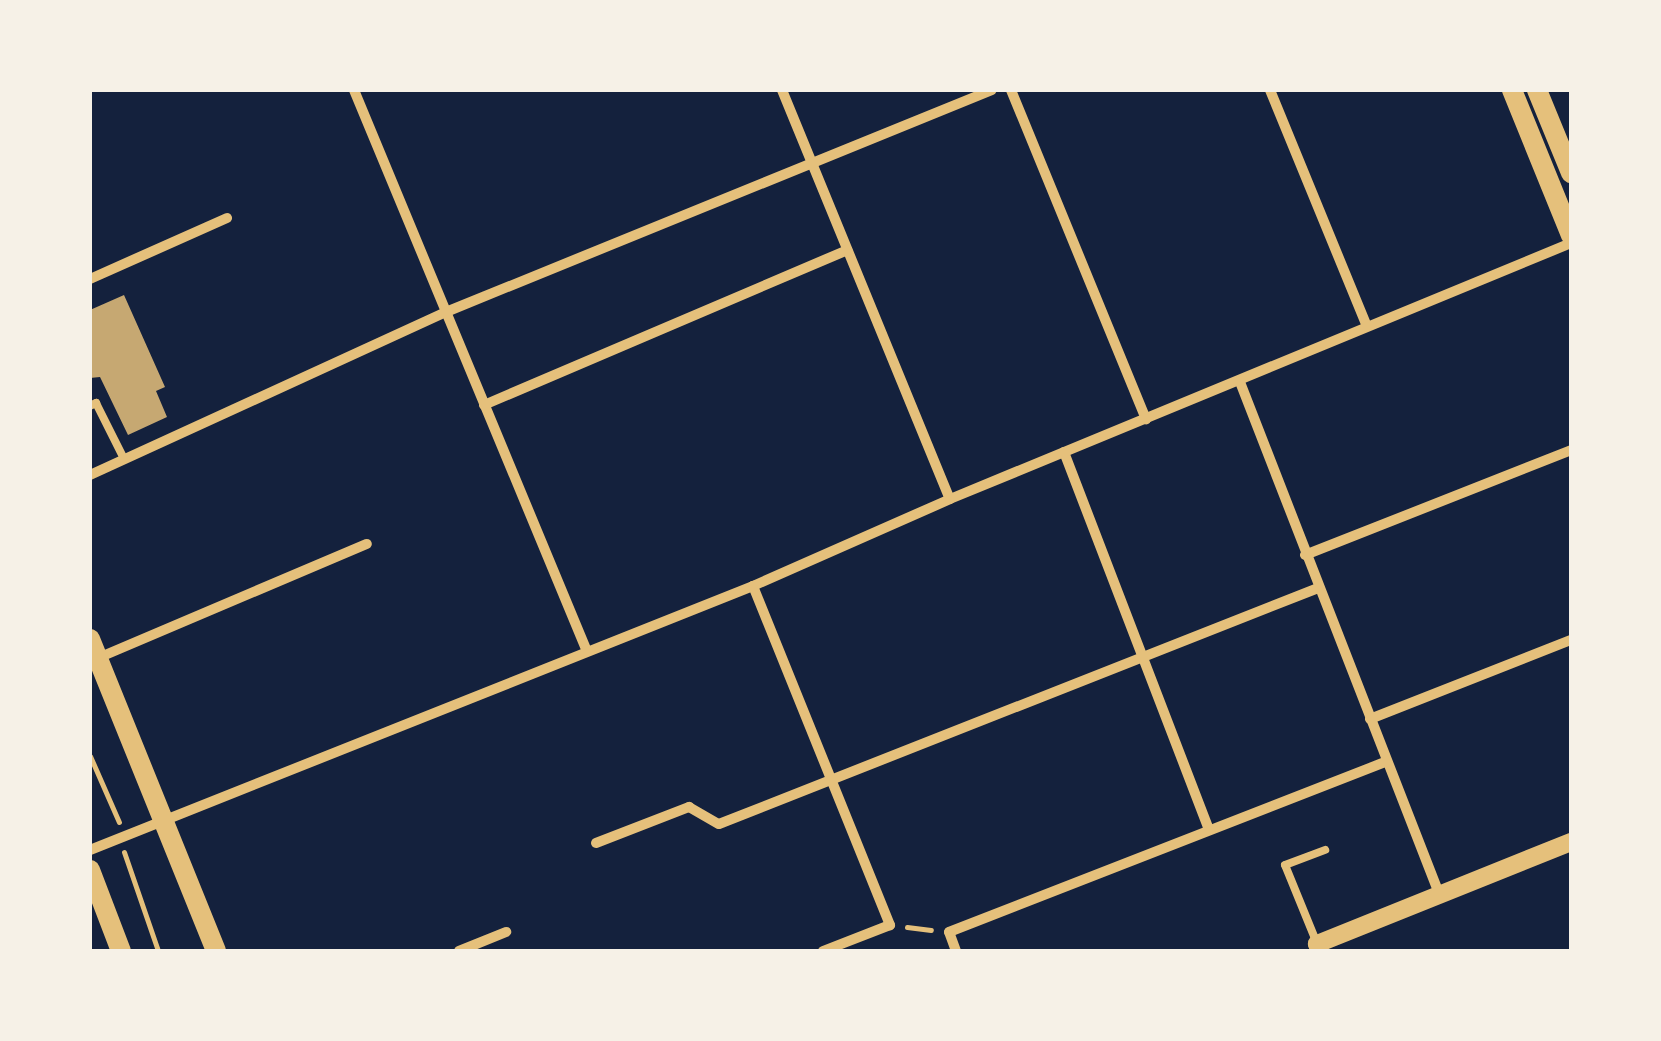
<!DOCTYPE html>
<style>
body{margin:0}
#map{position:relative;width:1661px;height:1041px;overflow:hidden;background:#14213d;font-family:"Source Sans 3",sans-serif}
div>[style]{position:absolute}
.building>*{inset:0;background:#c6a872}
.path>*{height:5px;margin:-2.5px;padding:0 2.5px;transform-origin:2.5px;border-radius:2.5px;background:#e5c07b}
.service>*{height:8px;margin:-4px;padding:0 4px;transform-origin:4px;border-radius:4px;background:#e5c07b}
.minor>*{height:10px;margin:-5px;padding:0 5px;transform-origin:5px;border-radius:5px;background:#e5c07b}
.tertiary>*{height:18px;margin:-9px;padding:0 9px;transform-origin:9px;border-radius:9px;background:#e5c07b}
.secondary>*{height:20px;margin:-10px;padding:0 10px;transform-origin:10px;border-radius:10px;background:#e5c07b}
span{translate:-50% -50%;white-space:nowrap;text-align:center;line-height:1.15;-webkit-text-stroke:8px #f6f1e7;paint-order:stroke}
.frame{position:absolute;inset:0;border:92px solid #f6f1e7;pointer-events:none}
</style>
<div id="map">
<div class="building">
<div style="clip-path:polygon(124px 295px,165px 387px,156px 391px,167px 417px,128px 435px,100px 377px,90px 378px,90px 310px)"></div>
</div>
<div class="path">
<div style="left:90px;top:756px;width:72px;rotate:66.3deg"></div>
<div style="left:124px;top:852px;width:105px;rotate:71deg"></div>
<div style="left:907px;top:927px;width:24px;rotate:7deg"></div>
</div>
<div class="service">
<div style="left:90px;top:406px;width:7px;rotate:-27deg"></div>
<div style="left:96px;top:403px;width:63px;rotate:63.4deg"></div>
<div style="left:1316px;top:941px;width:82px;rotate:-112.2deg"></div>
<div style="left:1285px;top:865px;width:43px;rotate:-20.6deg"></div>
</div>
<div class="minor">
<div style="left:354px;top:90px;width:605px;rotate:67.46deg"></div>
<div style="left:782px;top:90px;width:442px;rotate:67.7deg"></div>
<div style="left:1011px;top:90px;width:356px;rotate:67.7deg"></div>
<div style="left:1270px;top:90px;width:255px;rotate:67.7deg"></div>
<div style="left:90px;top:279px;width:150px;rotate:-24deg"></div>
<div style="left:1240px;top:382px;width:552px;rotate:68.74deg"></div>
<div style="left:484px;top:405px;width:395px;rotate:-23.1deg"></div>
<div style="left:1064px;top:452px;width:405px;rotate:69deg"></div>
<div style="left:90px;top:475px;width:392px;rotate:-24.6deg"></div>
<div style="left:446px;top:312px;width:589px;rotate:-22.13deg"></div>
<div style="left:1305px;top:555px;width:286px;rotate:-21.5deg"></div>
<div style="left:753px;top:586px;width:366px;rotate:68deg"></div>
<div style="left:890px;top:925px;width:72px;rotate:158.8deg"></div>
<div style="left:98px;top:658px;width:292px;rotate:-23deg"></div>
<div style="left:1370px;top:719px;width:216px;rotate:-21.5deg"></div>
<div style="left:596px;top:843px;width:100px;rotate:-21.2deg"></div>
<div style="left:689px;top:807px;width:34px;rotate:30deg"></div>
<div style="left:719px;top:824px;width:644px;rotate:-21.5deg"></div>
<div style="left:90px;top:850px;width:714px;rotate:-21.71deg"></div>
<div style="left:753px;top:586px;width:215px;rotate:-23.8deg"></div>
<div style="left:950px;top:499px;width:672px;rotate:-22.4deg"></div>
<div style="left:459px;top:951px;width:51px;rotate:-22deg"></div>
<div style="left:956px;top:951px;width:20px;rotate:-110deg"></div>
<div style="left:949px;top:932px;width:470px;rotate:-21.3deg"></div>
</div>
<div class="tertiary">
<div style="left:1320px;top:951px;width:8px;rotate:-113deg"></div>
<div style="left:1317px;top:944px;width:274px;rotate:-21.9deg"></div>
</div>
<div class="secondary">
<div style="left:1512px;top:90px;width:157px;rotate:67.9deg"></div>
<div style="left:1537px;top:90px;width:90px;rotate:67.7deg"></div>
<div style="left:90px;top:639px;width:336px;rotate:68deg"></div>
<div style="left:90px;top:870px;width:87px;rotate:69.1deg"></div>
</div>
<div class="frame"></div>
</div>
